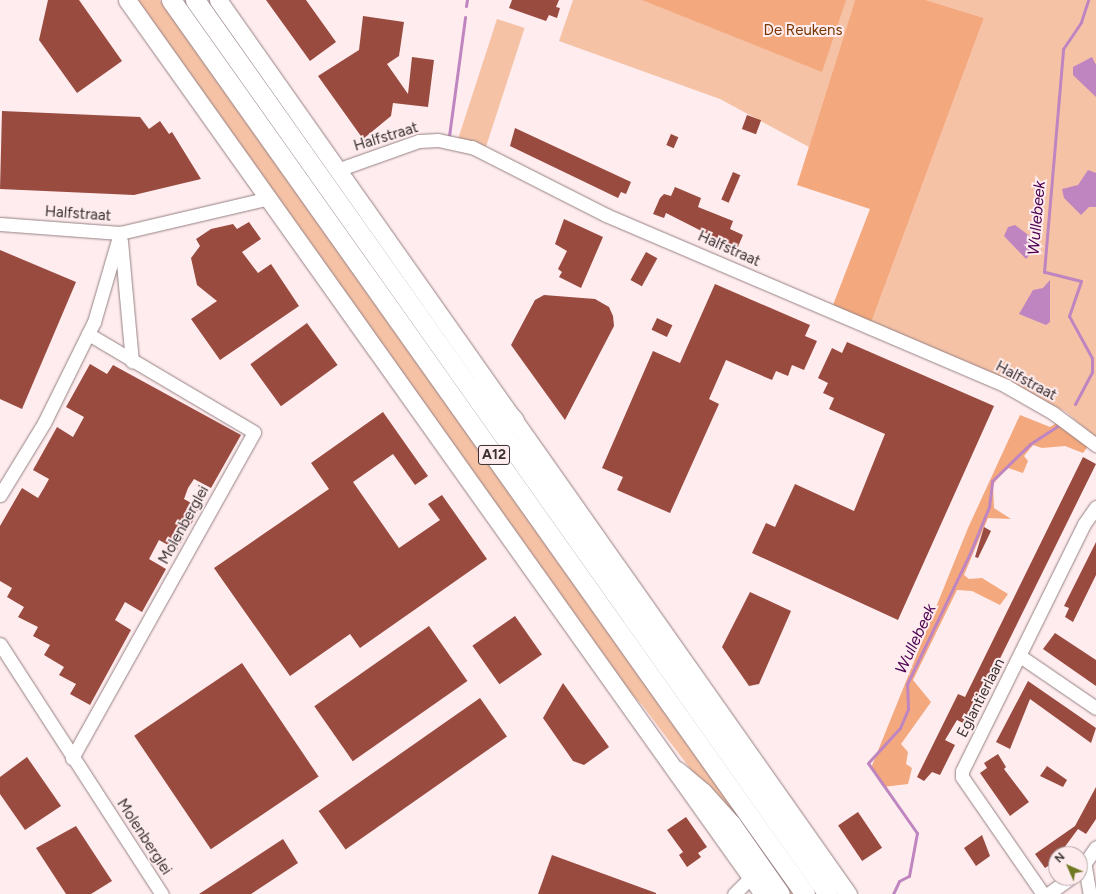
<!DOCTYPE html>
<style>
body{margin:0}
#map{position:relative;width:1096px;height:894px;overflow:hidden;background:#feecee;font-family:Figtree,sans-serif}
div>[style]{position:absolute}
.green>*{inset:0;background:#f5c2a6;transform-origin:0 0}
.forest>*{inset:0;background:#f4a87d}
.water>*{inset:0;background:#bf85c0}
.stream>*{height:3px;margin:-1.5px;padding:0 1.5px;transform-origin:1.5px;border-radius:1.5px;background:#bf85c0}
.building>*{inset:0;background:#994b40;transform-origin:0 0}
.roads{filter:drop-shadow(0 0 1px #968184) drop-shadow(0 0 1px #968184)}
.minor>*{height:13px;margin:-6.5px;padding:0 6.5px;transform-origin:6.5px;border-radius:6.5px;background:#fff}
.major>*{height:17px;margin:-8.5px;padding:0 8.5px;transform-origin:8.5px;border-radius:8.5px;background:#fff}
.highway>*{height:19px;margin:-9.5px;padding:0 9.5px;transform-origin:9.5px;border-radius:9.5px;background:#fff}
span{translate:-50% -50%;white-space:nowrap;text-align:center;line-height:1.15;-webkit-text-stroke:4px #feecee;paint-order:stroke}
.shield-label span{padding:1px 3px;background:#feecee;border:1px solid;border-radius:3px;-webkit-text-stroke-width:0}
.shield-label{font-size:14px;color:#393032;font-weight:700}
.park-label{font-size:15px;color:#793600}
.street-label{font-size:15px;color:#393032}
.water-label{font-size:16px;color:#4c0151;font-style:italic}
.north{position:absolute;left:1048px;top:846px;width:40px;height:40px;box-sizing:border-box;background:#feecee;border:1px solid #afa1a3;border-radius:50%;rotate:315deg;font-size:11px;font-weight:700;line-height:16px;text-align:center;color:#393032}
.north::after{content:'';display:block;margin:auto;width:14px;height:18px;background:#727923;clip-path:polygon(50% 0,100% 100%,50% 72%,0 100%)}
</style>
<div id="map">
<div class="green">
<div style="clip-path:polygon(136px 0,160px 0,794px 894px,785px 894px,642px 705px,609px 670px)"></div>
<div style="clip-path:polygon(573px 0,855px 0,809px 147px,720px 99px,559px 41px)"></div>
<div style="clip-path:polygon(926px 0,1096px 0,1096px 438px,1066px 412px,1030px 394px,871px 323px,984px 18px)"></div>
<div style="left:497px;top:19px;width:29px;height:125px;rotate:18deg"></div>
</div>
<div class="forest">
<div style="clip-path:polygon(642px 0,846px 0,822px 72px)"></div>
<div style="clip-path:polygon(855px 0,926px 0,984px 18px,871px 323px,833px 305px,870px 209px,797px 185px)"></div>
<div style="clip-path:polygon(1020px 415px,1050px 427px,1058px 422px,1089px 445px,1083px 453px,1065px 446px,1042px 448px,1033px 445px,1024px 456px,1028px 461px,1023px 473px,1008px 468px,997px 479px,993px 485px,994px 508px,1011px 519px,988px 518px,964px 575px,969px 579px,982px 578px,1008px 594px,1000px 605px,972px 591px,957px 590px,913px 680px,931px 702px,901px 744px,908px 752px,906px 764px,912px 768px,908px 784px,883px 787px,871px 768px,968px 528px)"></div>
</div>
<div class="water">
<div style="clip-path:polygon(1092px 57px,1096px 65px,1096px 97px,1073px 75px,1073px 67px)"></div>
<div style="clip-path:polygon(1088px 170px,1096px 173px,1096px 207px,1089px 207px,1081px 215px,1064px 198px,1062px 189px,1078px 185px)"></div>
<div style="clip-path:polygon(1015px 225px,1031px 237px,1032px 252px,1026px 259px,1004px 236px,1008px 227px)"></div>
<div style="clip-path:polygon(1050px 280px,1050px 322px,1046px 325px,1019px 314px,1033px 290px,1043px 288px)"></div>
</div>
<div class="stream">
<div style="left:466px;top:6px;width:6px;rotate:-81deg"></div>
<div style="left:449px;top:136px;width:120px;rotate:-82.3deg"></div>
<div style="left:1075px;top:404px;width:36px;rotate:-62deg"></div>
<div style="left:1092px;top:372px;width:14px;rotate:-90deg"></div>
<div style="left:1092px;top:358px;width:48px;rotate:-118.7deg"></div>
<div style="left:1069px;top:316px;width:37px;rotate:-71deg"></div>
<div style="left:1081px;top:281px;width:38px;rotate:-166deg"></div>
<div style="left:1044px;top:272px;width:224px;rotate:-85.1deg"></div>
<div style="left:1063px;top:49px;width:32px;rotate:-56deg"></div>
<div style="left:1081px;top:22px;width:23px;rotate:-72deg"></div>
<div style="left:893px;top:894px;width:14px;rotate:-65deg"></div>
<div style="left:899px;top:881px;width:11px;rotate:-27deg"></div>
<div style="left:909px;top:876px;width:44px;rotate:-79.5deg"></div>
<div style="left:917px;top:833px;width:85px;rotate:-125deg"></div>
<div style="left:868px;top:763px;width:47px;rotate:-47.6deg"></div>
<div style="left:900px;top:728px;width:21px;rotate:-67deg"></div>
<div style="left:908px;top:709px;width:25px;rotate:-92deg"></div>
<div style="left:907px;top:684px;width:145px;rotate:-64.3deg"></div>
<div style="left:970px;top:553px;width:50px;rotate:-67.6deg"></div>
<div style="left:989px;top:507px;width:26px;rotate:-83deg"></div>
<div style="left:992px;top:481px;width:53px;rotate:-44.2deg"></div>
<div style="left:1030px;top:444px;width:37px;rotate:-33deg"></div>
</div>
<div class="building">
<div style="clip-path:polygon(48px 0,79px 0,122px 61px,77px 93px,39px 40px)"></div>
<div style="clip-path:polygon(266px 0,306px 0,336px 42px,310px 61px)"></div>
<div style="clip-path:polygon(512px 0,559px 0,556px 7px,560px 8px,557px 18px,549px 15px,546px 21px,509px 8px)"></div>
<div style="clip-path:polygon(363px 16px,404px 22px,399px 56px,387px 64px,408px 94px,412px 57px,434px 60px,428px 107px,393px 103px,391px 116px,363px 139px,318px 76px,359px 50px)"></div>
<div style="clip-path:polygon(2px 111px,140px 117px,149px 129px,160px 121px,169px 134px,172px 132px,201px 179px,134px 195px,0 189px)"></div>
<div style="left:747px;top:115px;width:15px;height:15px;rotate:20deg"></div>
<div style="clip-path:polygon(515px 128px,631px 182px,626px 194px,621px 192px,618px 198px,510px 146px)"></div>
<div style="left:671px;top:134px;width:8px;height:12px;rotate:23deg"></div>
<div style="left:733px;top:172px;width:8px;height:30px;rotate:23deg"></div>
<div style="clip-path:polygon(675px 187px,701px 198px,698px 207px,733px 221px,730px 229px,743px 235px,737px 249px,666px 213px,664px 218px,653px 214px,660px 198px,664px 194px,671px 196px)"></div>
<div style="clip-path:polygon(564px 219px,603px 237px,581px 288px,559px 277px,562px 272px,558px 269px,567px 251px,555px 244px)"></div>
<div style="clip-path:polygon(249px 222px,261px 239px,242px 252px,258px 273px,271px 264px,299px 306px,220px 360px,191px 319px,217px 301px,197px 285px,191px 258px,200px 246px,196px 239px,211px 229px,233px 224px,237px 229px)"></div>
<div style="clip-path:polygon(0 250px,76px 282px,22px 409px,0 399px)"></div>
<div style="left:646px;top:252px;width:13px;height:32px;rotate:29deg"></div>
<div style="clip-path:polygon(715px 284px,810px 325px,805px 336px,817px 341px,804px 370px,792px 365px,788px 376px,776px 371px,772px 380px,726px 360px,709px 399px,719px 404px,670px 513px,617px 490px,623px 477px,602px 468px,653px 351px,680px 363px)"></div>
<div style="clip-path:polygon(544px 295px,595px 299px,609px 307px,613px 316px,614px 326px,565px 420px,511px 345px,535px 300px)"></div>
<div style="left:657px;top:318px;width:17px;height:13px;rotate:25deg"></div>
<div style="left:307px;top:323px;width:52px;height:70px;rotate:54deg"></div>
<div style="clip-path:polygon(847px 342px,994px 406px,898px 620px,752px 553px,766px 523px,775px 527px,795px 484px,854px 511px,885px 434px,829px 409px,834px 398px,823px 393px,828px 383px,818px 378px,832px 348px,842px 353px)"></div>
<div style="clip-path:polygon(90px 364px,107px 374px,113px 365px,241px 435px,211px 488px,194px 479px,188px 488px,184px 499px,200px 508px,177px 550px,159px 540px,149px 559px,166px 569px,142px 612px,125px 602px,115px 620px,131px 630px,90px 705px,70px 694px,76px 684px,59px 675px,64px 667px,44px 655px,50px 645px,33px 636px,38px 627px,18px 617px,24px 607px,7px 597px,12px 588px,0 581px,0 526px,22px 488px,38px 498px,44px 488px,49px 479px,33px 470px,57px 427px,73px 437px,84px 417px,66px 407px)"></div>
<div style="clip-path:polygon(383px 412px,428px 476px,415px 485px,393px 454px,353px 482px,399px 548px,440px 520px,428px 504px,442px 495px,487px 559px,360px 648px,350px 634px,290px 676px,214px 568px,329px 489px,311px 463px)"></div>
<div style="clip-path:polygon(1083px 457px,1096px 464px,980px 699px,967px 725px,957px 720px,945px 740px,955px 745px,940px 775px,932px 772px,924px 781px,917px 777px,958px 694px,965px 697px)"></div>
<div style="clip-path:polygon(984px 527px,991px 531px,978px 558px,975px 557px)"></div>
<div style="clip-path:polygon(1096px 542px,1096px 575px,1073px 622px,1065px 617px,1069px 608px,1064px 606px)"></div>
<div style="clip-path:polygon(750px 592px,791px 611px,759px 684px,749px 686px,722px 647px)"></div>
<div style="left:515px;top:616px;width:47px;height:52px;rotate:55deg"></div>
<div style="left:429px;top:626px;width:67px;height:140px;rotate:55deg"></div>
<div style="clip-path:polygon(1055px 633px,1096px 660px,1096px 686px,1043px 649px)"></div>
<div style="left:242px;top:663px;width:137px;height:130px;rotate:56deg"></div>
<div style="clip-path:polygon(1028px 681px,1096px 728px,1091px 743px,1030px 699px,1010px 749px,996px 742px)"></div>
<div style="clip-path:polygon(563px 683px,609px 747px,584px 765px,573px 761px,543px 718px)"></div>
<div style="left:480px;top:698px;width:47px;height:197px;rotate:55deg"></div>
<div style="clip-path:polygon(998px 754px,1006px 767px,1004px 769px,1029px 802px,1010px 816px,980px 773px,987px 768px,984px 763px)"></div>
<div style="clip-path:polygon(27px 757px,61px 806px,25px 830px,0 794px,0 777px)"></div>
<div style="clip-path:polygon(1047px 766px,1067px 780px,1063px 787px,1040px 776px)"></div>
<div style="clip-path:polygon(1096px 787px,1096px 819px,1086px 834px,1078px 829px,1064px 848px,1068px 854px,1056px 854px,1056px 861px,1045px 868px,1035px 854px,1075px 826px)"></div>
<div style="left:858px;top:812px;width:43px;height:24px;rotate:56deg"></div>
<div style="clip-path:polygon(686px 817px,707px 847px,698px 853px,701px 857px,687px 867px,679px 855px,683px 852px,667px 830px)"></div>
<div style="clip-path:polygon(76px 826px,112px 881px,91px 894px,66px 894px,36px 848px)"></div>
<div style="clip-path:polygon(982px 835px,990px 856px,976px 866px,964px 848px)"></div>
<div style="clip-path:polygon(283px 839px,298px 863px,251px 894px,199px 894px)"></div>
<div style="clip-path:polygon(552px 855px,656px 893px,656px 894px,538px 894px)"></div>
</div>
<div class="roads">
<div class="minor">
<div style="left:337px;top:170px;width:87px;rotate:-19.5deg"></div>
<div style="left:419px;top:141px;width:19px;rotate:-3deg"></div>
<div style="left:438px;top:140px;width:35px;rotate:12deg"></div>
<div style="left:472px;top:147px;width:150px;rotate:26.9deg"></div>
<div style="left:606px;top:215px;width:435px;rotate:23.1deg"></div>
<div style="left:1006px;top:386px;width:54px;rotate:29.9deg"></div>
<div style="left:1053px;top:413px;width:54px;rotate:36.7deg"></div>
<div style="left:0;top:224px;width:120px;rotate:4.3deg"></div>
<div style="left:120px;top:233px;width:153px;rotate:-13.2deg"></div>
<div style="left:121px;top:241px;width:121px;rotate:84.8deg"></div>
<div style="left:0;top:495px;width:84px;rotate:-58.6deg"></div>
<div style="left:44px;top:423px;width:113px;rotate:-63.7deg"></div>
<div style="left:94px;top:322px;width:93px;rotate:-73.7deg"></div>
<div style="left:0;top:644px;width:298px;rotate:57.1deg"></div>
<div style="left:1020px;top:656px;width:92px;rotate:34.4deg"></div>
<div style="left:72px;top:758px;width:373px;rotate:-60.8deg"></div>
<div style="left:254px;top:432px;width:193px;rotate:-149.4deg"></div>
<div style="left:1085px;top:867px;width:27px;rotate:80deg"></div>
<div style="left:1080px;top:870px;width:28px;rotate:-55deg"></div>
<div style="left:734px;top:894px;width:24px;rotate:-45deg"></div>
<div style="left:1043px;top:894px;width:142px;rotate:-124.7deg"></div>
<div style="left:962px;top:777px;width:6px;rotate:-90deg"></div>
<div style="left:962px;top:771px;width:275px;rotate:-63.7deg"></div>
<div style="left:1084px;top:524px;width:21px;rotate:-55deg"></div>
<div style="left:1048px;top:894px;width:27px;rotate:-36deg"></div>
</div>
<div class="major">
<div style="left:127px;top:0;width:1097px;rotate:54.57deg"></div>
<div style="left:218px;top:0;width:1094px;rotate:54.83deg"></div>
</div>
<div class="highway">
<div style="left:171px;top:0;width:1096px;rotate:54.66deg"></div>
<div style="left:195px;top:0;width:1095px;rotate:54.7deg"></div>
<div style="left:481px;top:386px;width:47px;rotate:45.9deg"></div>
<div style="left:677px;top:771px;width:33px;rotate:40deg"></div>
<div style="left:702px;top:792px;width:43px;rotate:47.8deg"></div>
<div style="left:731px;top:824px;width:85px;rotate:55deg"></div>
</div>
</div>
<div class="shield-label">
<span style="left:494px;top:455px">A12</span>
</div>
<div class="park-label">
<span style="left:803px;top:31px">De Reukens</span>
</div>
<div class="street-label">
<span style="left:386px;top:137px;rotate:-17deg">Halfstraat</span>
<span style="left:78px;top:214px;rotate:4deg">Halfstraat</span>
<span style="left:729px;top:249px;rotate:24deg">Halfstraat</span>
<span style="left:1026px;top:381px;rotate:28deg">Halfstraat</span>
<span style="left:184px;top:525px;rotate:-61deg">Molenberglei</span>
<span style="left:981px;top:698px;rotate:-63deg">Eglantierlaan</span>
<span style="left:144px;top:837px;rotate:57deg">Molenberglei</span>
</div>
<div class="water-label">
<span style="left:1037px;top:218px;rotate:-85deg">Wullebeek</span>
<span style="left:916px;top:639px;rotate:-65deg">Wullebeek</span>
</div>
<div class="north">N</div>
</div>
